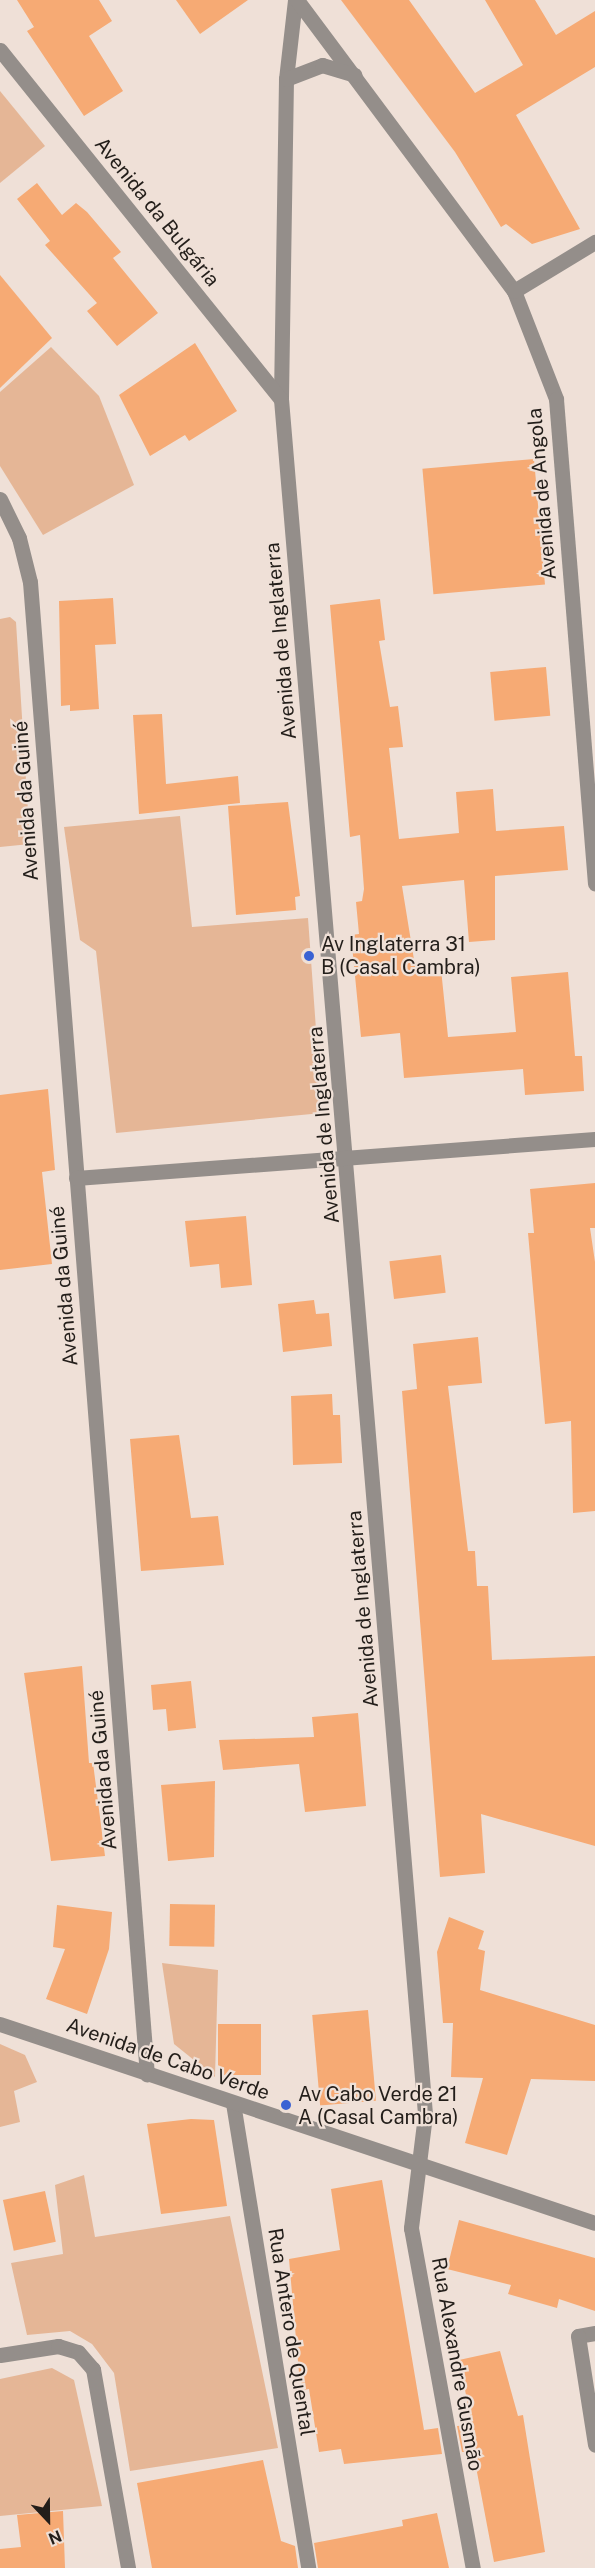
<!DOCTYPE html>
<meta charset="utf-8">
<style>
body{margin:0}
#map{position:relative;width:595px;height:2568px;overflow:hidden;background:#efe0d7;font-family:"Public Sans",sans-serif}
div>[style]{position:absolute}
.green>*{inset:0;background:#e5b696}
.building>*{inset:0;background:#f6aa74;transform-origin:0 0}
.service>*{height:15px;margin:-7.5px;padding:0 7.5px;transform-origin:7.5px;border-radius:7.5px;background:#948e8a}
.minor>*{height:15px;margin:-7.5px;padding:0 7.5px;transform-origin:7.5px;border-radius:7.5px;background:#948e8a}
.tertiary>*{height:15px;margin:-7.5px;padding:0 7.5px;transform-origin:7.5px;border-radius:7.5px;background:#948e8a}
.dots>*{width:16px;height:16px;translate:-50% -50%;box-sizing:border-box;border:3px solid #efe0d7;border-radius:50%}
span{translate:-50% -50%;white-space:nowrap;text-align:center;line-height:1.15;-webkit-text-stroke:4.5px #efe0d7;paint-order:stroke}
.street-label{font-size:20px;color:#231e1a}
.poi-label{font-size:20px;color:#231e1a}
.left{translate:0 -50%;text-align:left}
.north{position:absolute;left:18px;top:2490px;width:60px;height:60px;-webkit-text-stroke:4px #efe0d7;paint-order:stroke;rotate:158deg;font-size:16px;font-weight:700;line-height:24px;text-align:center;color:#231e1a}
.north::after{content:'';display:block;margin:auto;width:21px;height:27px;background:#231e1a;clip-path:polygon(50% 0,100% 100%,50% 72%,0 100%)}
</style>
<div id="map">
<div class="green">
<div style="clip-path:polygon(0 91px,45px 146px,0 183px)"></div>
<div style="clip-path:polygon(51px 347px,99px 396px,134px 485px,43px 535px,0 466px,0 392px)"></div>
<div style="clip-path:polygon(10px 617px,16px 622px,30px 844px,0 847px,0 619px)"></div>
<div style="clip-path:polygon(180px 816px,192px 927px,308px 918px,322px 1113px,116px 1133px,96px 951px,80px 940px,64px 827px)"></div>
<div style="clip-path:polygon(162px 1963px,218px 1970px,215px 2077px,174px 2044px)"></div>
<div style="clip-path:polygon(0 2044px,25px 2055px,37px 2082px,14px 2091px,20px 2122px,0 2127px)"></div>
<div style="clip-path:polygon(84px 2175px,95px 2237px,230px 2216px,278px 2448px,130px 2471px,114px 2373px,92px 2344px,70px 2331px,27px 2335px,11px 2263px,63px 2254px,55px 2185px)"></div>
<div style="clip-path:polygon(52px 2368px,74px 2380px,102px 2506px,0 2516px,0 2379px)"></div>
</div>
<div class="building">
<div style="clip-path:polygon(17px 0,99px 0,112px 21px,89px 36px,123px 91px,84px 116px,27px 31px,34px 27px)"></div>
<div style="clip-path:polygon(176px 0,248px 0,200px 34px)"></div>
<div style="clip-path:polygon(341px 0,409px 0,475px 93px,523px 65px,485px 0,535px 0,556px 35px,595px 11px,595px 67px,516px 115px,580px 229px,532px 244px,506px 224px,501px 227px,455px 152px)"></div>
<div style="clip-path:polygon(37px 183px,62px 215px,76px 203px,87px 212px,121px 252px,113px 258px,158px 313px,117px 346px,87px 311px,97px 303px,45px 245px,50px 241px,17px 199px)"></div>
<div style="clip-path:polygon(0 275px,52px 338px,0 388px)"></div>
<div style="clip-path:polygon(195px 343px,237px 411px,189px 441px,185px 435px,150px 456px,119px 395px)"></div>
<div style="left:534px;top:459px;width:126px;height:112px;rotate:85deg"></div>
<div style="clip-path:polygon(113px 598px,116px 644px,95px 645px,99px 709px,70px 711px,70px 705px,61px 706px,59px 601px)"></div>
<div style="clip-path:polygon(380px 599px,385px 640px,379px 641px,390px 707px,398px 706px,403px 747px,389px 748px,399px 839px,459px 833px,456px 792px,493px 789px,496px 831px,564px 826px,568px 870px,495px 876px,495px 940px,469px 942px,464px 880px,402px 886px,416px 972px,441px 969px,448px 1037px,516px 1032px,511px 977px,568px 972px,575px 1056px,582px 1056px,584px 1091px,525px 1095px,523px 1069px,404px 1078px,400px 1033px,361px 1037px,351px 935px,359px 934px,356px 902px,362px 901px,364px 889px,360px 835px,350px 837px,330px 605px)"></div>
<div style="left:546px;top:667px;width:49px;height:56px;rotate:85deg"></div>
<div style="clip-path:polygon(162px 714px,166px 784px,238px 776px,240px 803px,139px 814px,133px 715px)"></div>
<div style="clip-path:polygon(288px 802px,300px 896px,295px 897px,296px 910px,236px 915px,228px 806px)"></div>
<div style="clip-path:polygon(48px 1089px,55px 1170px,42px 1172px,52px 1264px,0 1270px,0 1095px)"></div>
<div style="clip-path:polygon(595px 1183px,595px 1228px,590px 1228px,595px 1262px,595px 1511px,573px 1513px,571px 1421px,545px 1424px,528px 1233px,534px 1233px,530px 1189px)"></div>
<div style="clip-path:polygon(246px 1216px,252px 1285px,221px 1288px,219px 1264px,190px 1267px,185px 1221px)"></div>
<div style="left:441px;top:1255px;width:38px;height:52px;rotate:83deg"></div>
<div style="clip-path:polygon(314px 1300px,316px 1314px,329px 1313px,332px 1346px,283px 1352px,278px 1304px)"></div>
<div style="clip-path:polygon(478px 1337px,482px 1383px,448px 1386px,468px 1551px,475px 1551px,477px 1586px,488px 1586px,492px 1660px,595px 1656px,595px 1846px,481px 1814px,485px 1873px,440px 1877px,402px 1391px,417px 1389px,413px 1344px)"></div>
<div style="clip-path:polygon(332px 1394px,333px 1415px,340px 1415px,342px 1463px,293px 1465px,291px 1396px)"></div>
<div style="clip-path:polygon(179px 1435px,191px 1518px,218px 1516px,224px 1565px,141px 1571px,130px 1439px)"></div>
<div style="clip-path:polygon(82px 1666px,89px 1763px,93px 1763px,105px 1856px,51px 1861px,24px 1673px)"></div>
<div style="clip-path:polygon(191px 1681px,196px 1728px,168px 1731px,166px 1709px,153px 1710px,151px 1685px)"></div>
<div style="clip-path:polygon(358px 1713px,366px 1806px,305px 1812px,299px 1764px,223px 1770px,219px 1740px,314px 1737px,312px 1717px)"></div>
<div style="clip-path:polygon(215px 1781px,214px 1857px,168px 1861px,161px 1785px)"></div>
<div style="left:170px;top:1904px;width:45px;height:42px;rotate:1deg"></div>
<div style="clip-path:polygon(57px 1905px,112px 1912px,109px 1949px,87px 2014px,46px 1999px,65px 1949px,53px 1947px)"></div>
<div style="clip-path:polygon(449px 1917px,484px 1931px,478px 1949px,485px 1951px,480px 1990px,595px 2025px,595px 2081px,531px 2079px,507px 2155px,465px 2143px,483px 2078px,451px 2077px,453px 2023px,443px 2023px,437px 1952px)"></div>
<div style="left:368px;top:2010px;width:91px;height:56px;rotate:85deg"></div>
<div style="left:218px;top:2024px;width:43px;height:51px"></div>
<div style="clip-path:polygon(191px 2119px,214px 2120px,227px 2206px,161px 2214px,147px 2124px)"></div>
<div style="clip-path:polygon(382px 2180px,424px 2430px,438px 2428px,442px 2454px,344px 2464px,341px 2449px,319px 2452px,309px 2389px,303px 2390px,299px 2373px,289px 2259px,340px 2250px,331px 2189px)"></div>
<div style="left:45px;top:2191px;width:52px;height:43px;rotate:78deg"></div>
<div style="clip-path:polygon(459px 2220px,595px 2258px,595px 2311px,559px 2299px,557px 2308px,508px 2294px,511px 2285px,447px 2269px)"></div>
<div style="clip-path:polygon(500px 2351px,518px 2416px,523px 2415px,545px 2552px,494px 2562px,473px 2451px,462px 2452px,457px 2426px,472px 2425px,459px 2360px)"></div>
<div style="clip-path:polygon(263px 2460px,281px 2541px,295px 2546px,298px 2568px,152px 2568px,137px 2483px)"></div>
<div style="clip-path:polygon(63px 2511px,65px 2568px,0 2568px,0 2549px,21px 2547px,17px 2515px)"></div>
<div style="clip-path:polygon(437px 2513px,449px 2568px,318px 2568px,314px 2543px,403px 2526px,402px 2520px)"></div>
</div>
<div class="service">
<div style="left:595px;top:2333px;width:17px;rotate:170deg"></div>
<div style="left:578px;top:2336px;width:110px;rotate:81.1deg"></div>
</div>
<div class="minor">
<div style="left:295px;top:0;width:80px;rotate:96.5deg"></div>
<div style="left:286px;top:79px;width:320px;rotate:90.9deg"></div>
<div style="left:281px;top:399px;width:1722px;rotate:85.2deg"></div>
<div style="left:425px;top:2115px;width:114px;rotate:97.1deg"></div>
<div style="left:411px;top:2228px;width:346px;rotate:79.7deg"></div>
<div style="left:297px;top:0;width:363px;rotate:53.3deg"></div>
<div style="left:514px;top:291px;width:116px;rotate:68.7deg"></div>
<div style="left:556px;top:399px;width:486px;rotate:85.4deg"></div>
<div style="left:0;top:50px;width:448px;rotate:51.2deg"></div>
<div style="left:286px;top:79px;width:39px;rotate:-21deg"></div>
<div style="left:322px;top:65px;width:34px;rotate:17deg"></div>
<div style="left:514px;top:291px;width:95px;rotate:-31.2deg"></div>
<div style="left:0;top:499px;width:43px;rotate:64deg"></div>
<div style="left:19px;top:538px;width:45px;rotate:76deg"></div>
<div style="left:30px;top:582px;width:1497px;rotate:85.52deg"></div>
<div style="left:76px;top:1178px;width:520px;rotate:-4.3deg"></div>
<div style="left:233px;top:2103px;width:471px;rotate:80.8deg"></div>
<div style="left:0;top:2355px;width:59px;rotate:-8.8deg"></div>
<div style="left:58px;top:2346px;width:21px;rotate:17deg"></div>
<div style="left:78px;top:2352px;width:23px;rotate:49deg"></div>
<div style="left:93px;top:2369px;width:202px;rotate:80deg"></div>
</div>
<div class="tertiary">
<div style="left:0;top:2024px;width:627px;rotate:18.49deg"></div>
</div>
<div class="dots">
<div style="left:309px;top:956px;background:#3a62d3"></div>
<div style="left:286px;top:2105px;background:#3a62d3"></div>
</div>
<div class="street-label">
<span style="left:157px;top:212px;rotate:51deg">Avenida da Bulgária</span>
<span style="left:542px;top:494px;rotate:-95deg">Avenida de Angola</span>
<span style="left:281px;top:641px;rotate:-95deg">Avenida de Inglaterra</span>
<span style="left:26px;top:801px;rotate:-94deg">Avenida da Guiné</span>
<span style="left:324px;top:1125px;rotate:-95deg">Avenida de Inglaterra</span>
<span style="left:64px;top:1286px;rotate:-95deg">Avenida da Guiné</span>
<span style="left:363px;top:1609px;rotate:-95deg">Avenida de Inglaterra</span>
<span style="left:103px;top:1770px;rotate:-95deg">Avenida da Guiné</span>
<span style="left:168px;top:2059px;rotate:19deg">Avenida de Cabo Verde</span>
<span style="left:291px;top:2332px;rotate:81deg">Rua Antero de Quental</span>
<span style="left:457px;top:2364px;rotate:80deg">Rua Alexandre Gusmão</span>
</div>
<div class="poi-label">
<span class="left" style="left:321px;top:956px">Av Inglaterra 31<br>B (Casal Cambra)</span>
<span class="left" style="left:298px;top:2106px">Av Cabo Verde 21<br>A (Casal Cambra)</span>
</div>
<div class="north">N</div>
</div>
